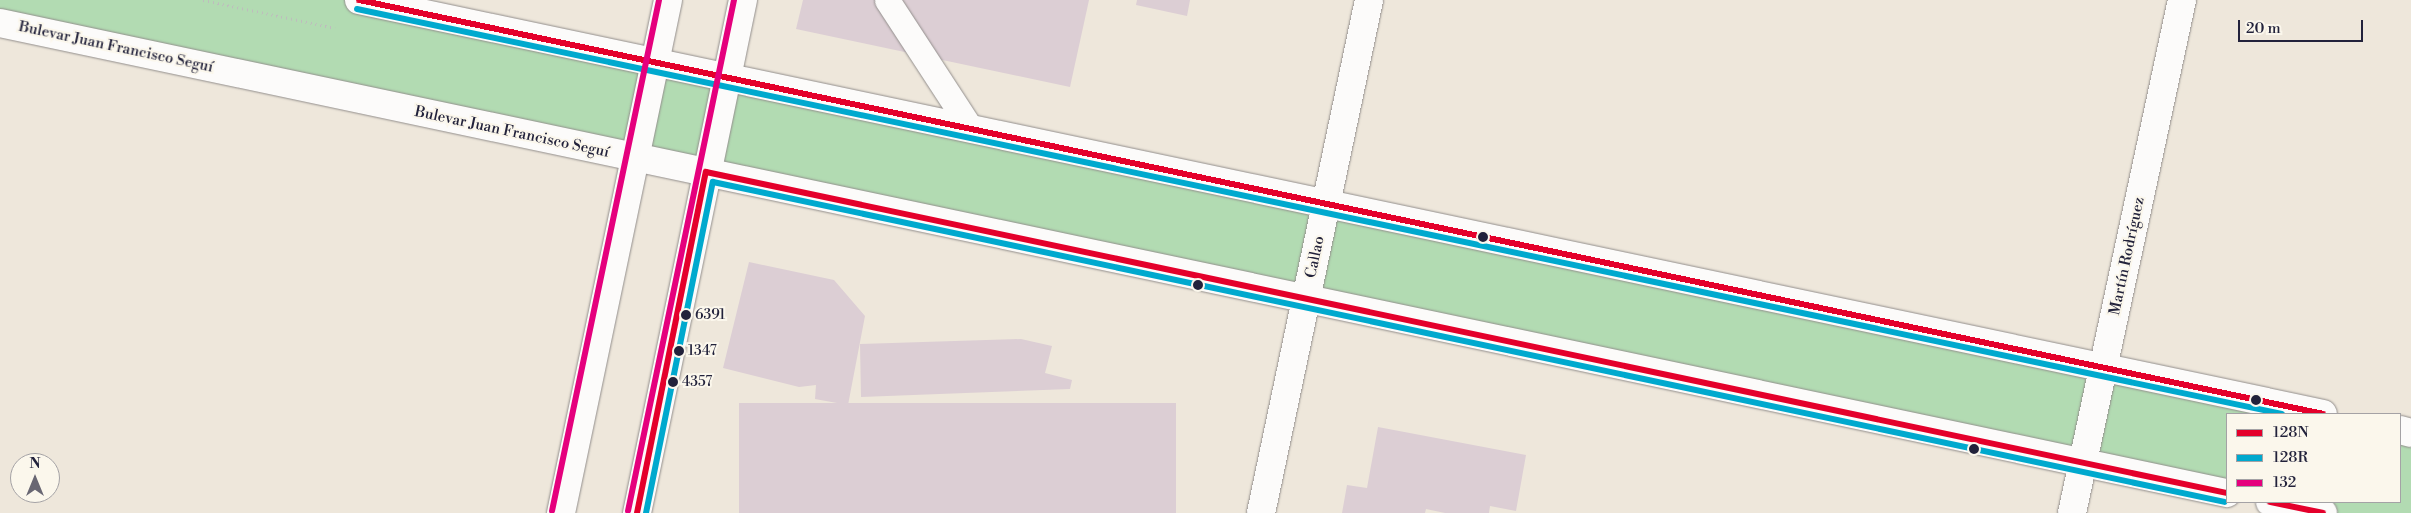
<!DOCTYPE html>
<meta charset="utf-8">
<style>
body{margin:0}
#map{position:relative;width:2411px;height:513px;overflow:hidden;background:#eee7db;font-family:"Libre Bodoni",serif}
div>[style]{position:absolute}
.green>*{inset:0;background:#b2dbb2}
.building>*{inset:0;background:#dcced4;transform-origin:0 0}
.path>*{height:3px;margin-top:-1.5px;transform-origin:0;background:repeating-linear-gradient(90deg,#bebcbd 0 1px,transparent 0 5px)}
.roads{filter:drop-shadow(0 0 1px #928e8c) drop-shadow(0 0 1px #928e8c)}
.lane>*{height:25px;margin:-12.5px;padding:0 12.5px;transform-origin:12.5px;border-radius:12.5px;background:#fcfbfa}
.street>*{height:28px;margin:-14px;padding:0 14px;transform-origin:14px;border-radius:14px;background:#fcfbfa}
.secondary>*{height:28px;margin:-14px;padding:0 14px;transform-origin:14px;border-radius:14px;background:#fcfbfa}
.bus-1>*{height:6px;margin:-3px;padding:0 3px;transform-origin:3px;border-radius:3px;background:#e4002b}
.bus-2>*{height:6px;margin:-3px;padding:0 3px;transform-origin:3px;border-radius:3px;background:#00a9ce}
.bus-3>*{height:6px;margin:-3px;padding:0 3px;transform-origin:3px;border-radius:3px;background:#e5007d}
.dots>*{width:14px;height:14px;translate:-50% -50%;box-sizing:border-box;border:2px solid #fbf7ec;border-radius:50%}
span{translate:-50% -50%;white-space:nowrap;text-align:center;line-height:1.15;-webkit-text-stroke:4px #fbf7ec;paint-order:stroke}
.bus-label{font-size:14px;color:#22223b}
.left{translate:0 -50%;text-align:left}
.street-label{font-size:15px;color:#22223b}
.legend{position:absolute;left:2226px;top:413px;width:175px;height:90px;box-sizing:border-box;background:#fbf7ec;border:1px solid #a4a2a5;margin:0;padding:6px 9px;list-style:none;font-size:15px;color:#22223b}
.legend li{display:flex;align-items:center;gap:10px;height:25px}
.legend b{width:25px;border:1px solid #a4a2a5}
.north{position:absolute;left:10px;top:453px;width:50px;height:50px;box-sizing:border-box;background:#fbf7ec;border:1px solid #a4a2a5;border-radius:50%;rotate:0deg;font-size:14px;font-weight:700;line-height:20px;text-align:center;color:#22223b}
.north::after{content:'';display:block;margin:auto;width:18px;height:22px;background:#696773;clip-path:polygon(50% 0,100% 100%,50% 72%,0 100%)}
.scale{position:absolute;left:2238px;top:20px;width:125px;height:22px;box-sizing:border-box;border:2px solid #22223b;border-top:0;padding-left:6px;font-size:15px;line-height:18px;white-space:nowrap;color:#22223b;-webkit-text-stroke:4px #fbf7ec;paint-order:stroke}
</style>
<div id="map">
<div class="green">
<div style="clip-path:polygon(0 0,359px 0,2323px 414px,2227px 414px,2227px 493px,0 23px)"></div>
<div style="clip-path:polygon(2400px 430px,2411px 433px,2411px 513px,2323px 513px,2270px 502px,2400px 502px)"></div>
</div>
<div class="building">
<div style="clip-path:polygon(803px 0,1089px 0,1070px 87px,796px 29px)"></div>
<div style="clip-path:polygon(1137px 0,1190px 0,1187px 16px,1136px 5px)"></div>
<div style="clip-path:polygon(749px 262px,834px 280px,865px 316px,848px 405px,815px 399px,816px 385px,799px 387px,723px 368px)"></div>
<div style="clip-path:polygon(1021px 339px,1052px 346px,1045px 373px,1072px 380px,1070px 389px,861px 397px,860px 344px)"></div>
<div style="left:1176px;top:403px;width:110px;height:437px;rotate:90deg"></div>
<div style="clip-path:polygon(1378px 427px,1526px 455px,1516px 511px,1490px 506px,1489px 513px,1445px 513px,1426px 509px,1425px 513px,1342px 513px,1347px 485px,1367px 488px)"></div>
</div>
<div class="path">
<div style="left:203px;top:0;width:135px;rotate:12deg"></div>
</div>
<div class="roads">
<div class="lane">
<div style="left:887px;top:0;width:154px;rotate:56.9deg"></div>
</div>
<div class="street">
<div style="left:1261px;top:513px;width:524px;rotate:-78.11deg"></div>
<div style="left:2072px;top:513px;width:525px;rotate:-77.9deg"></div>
</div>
<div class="secondary">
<div style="left:359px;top:0;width:2007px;rotate:11.9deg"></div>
<div style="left:0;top:23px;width:2276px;rotate:11.92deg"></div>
<div style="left:2400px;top:430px;width:11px;rotate:15deg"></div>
<div style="left:2270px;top:502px;width:54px;rotate:11.7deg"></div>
<div style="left:561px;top:513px;width:524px;rotate:-78.22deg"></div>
<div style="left:637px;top:513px;width:524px;rotate:-78.33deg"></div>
</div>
</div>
<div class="bus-1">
<div style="left:359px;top:0;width:2007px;rotate:11.9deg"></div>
<div style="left:2270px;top:502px;width:54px;rotate:11.7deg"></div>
<div style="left:637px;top:513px;width:348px;rotate:-78.6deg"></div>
<div style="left:706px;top:172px;width:1555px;rotate:11.92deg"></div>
</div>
<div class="bus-2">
<div style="left:357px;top:9px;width:1967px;rotate:11.88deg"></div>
<div style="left:646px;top:513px;width:338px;rotate:-78.6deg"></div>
<div style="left:713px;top:182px;width:1545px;rotate:11.95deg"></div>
</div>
<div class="bus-3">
<div style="left:552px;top:511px;width:522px;rotate:-78.17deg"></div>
<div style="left:628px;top:511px;width:522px;rotate:-78.28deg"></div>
</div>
<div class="dots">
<div style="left:1483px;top:237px;background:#22223b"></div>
<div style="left:1198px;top:285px;background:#22223b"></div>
<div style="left:686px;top:315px;background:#22223b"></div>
<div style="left:679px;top:351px;background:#22223b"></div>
<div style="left:673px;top:382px;background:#22223b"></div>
<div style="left:2256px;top:400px;background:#22223b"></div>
<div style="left:1974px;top:449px;background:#22223b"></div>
</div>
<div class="bus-label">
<span class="left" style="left:695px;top:315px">6391</span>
<span class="left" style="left:688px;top:351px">1347</span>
<span class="left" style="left:682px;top:382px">4357</span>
</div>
<div class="street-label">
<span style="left:116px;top:47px;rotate:12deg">Bulevar Juan Francisco Seguí</span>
<span style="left:512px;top:132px;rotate:12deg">Bulevar Juan Francisco Seguí</span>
<span style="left:2127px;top:256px;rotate:-78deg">Martín Rodríguez</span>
<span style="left:1315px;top:257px;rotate:-78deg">Callao</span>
</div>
<ul class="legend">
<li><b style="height:6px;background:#e4002b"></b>128N</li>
<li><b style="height:6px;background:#00a9ce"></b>128R</li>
<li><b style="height:6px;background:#e5007d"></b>132</li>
</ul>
<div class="north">N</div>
<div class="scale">20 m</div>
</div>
